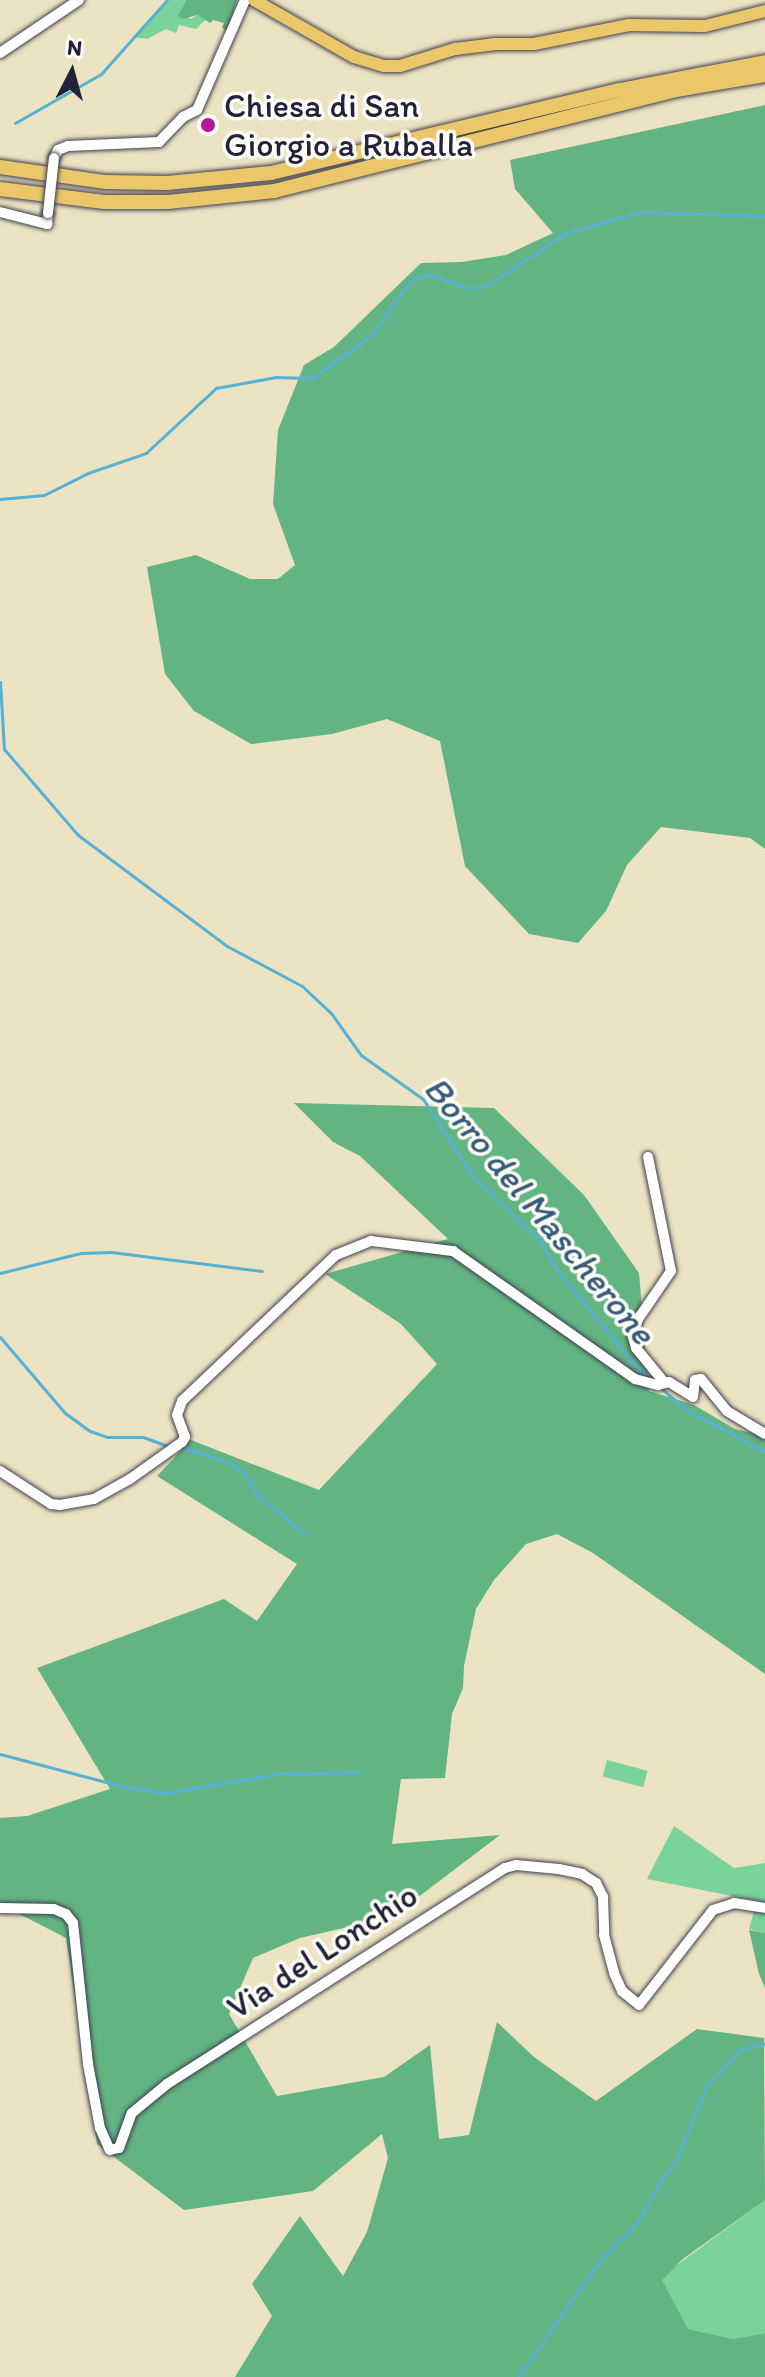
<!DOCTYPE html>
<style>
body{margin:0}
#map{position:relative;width:765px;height:2377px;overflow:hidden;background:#ece3c3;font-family:Itim,sans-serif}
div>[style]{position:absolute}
.green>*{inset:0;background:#79d39a;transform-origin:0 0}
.forest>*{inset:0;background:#62b582}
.stream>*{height:3px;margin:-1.5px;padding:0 1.5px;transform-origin:1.5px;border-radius:1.5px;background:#56b1d4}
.roads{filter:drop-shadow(0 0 2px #403f4f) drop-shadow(0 0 2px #403f4f)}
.minor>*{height:10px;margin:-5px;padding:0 5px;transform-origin:5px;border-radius:5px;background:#fff}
.major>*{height:12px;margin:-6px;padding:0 6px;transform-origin:6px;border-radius:6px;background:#eac769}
.highway>*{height:14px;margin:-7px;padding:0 7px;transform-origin:7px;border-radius:7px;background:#eac769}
.bridges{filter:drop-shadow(0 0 2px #403f4f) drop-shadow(0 0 2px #403f4f)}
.minor-bridge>*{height:10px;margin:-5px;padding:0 5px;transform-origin:5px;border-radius:5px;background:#fff}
.dots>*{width:22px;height:22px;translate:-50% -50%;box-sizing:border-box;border:4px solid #fdfcf7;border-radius:50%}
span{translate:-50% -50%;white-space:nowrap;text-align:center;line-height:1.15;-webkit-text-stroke:7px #fdfcf7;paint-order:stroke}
.poi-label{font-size:34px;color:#22223b}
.left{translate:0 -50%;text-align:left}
.street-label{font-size:34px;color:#22223b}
.water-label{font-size:36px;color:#375b78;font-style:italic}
.north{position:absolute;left:32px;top:32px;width:80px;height:80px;-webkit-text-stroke:6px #fdfcf7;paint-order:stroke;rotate:6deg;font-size:22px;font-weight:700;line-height:32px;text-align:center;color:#22223b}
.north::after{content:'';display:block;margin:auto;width:28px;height:36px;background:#22223b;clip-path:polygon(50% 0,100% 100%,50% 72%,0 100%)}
</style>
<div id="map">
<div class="green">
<div style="clip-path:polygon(167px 0,186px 0,182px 8px,190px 19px,198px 15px,207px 18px,196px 29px,179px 25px,176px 33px,166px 29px,147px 39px,133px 37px)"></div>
<div style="left:607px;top:1760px;width:42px;height:17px;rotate:15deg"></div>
<div style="clip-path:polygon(674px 1826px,734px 1868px,765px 1863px,765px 1933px,749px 1929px,757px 1901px,647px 1879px)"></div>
<div style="clip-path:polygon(765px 2200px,765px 2333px,733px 2339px,687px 2329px,654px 2282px)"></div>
</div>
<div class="forest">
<div style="clip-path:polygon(186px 0,237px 0,227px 33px,222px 27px,224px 23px,213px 20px,210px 23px,198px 15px,182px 19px,178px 16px)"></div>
<div style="clip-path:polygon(765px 105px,765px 849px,750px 838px,661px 827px,627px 865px,606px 911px,578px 943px,529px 934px,465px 866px,440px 741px,387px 719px,332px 734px,251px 744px,194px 711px,165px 674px,147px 567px,196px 555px,250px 579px,278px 579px,295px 565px,273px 504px,278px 430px,304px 365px,334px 347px,421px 263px,462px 262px,506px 255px,553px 233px,515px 189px,510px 160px)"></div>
<div style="clip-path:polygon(294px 1103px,494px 1108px,584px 1195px,639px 1273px,649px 1391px,694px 1405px,735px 1429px,765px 1436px,765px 1674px,593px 1553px,557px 1534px,526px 1544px,494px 1580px,476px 1609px,464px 1666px,463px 1688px,452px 1714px,445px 1778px,401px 1779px,392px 1844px,500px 1835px,392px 1917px,300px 1938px,253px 1958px,229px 2014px,277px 2096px,384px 2077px,430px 2045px,439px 2139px,469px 2135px,497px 2022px,534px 2057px,596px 2101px,697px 2029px,764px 2038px,765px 2200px,683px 2259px,662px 2280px,688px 2329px,733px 2339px,765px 2333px,765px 2377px,235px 2377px,272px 2316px,252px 2284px,300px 2216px,343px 2276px,367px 2232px,388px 2158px,382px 2134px,313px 2191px,184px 2210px,97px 2144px,66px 1938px,0 1904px,0 1818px,27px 1816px,110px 1789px,37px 1668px,224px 1599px,257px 1621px,297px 1564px,157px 1476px,191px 1440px,319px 1490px,437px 1364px,401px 1324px,325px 1274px,448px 1239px,360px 1156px,333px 1142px)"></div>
<div style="clip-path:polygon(749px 1930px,765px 1933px,765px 1988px,759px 1974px)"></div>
</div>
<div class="stream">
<div style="left:15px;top:123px;width:99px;rotate:-29.7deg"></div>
<div style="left:101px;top:74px;width:99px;rotate:-48.3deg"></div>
<div style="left:0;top:499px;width:44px;rotate:-5.2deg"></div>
<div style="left:44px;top:495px;width:49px;rotate:-26.6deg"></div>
<div style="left:88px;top:473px;width:61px;rotate:-19deg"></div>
<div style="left:146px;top:453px;width:96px;rotate:-42.9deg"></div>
<div style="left:216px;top:388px;width:61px;rotate:-10.4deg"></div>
<div style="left:276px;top:377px;width:36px;rotate:2deg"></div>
<div style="left:312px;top:378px;width:72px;rotate:-35.4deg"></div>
<div style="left:371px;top:336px;width:69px;rotate:-54.5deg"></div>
<div style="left:411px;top:280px;width:18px;rotate:-19deg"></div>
<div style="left:428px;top:274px;width:42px;rotate:19.3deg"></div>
<div style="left:468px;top:288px;width:18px;rotate:-6deg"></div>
<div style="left:486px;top:286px;width:96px;rotate:-33.5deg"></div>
<div style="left:566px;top:233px;width:76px;rotate:-16deg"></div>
<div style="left:639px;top:212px;width:126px;rotate:1.8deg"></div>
<div style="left:0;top:682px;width:67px;rotate:86.6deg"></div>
<div style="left:4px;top:749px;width:113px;rotate:49.3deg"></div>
<div style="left:78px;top:835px;width:186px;rotate:36.7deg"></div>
<div style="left:227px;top:946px;width:85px;rotate:28.1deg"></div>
<div style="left:302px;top:986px;width:40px;rotate:43deg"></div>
<div style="left:331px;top:1013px;width:52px;rotate:54.5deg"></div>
<div style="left:361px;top:1055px;width:76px;rotate:35.4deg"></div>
<div style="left:423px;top:1099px;width:90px;rotate:57.2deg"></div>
<div style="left:472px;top:1175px;width:95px;rotate:44.1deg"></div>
<div style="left:540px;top:1241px;width:34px;rotate:60deg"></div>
<div style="left:557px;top:1270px;width:122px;rotate:50.7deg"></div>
<div style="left:634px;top:1364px;width:21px;rotate:43deg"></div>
<div style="left:0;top:1273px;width:83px;rotate:-13.9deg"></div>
<div style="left:81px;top:1253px;width:30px;rotate:-2deg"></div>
<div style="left:111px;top:1252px;width:152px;rotate:7.2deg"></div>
<div style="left:0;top:1337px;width:100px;rotate:49.5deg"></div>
<div style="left:65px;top:1413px;width:31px;rotate:36deg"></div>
<div style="left:90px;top:1431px;width:18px;rotate:19deg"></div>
<div style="left:107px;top:1437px;width:36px"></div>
<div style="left:143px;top:1437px;width:30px;rotate:20deg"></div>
<div style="left:661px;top:1388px;width:32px;rotate:41deg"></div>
<div style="left:685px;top:1409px;width:91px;rotate:28.3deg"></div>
<div style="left:182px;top:1447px;width:53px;rotate:18.8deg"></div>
<div style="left:232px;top:1464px;width:16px;rotate:38deg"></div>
<div style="left:245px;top:1474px;width:26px;rotate:59deg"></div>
<div style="left:258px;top:1496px;width:60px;rotate:39deg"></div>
<div style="left:0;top:1754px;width:125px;rotate:14.8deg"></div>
<div style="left:121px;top:1786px;width:44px;rotate:9.2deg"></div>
<div style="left:164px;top:1793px;width:116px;rotate:-9.5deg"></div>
<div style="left:278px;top:1774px;width:81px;rotate:-1.4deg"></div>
<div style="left:518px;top:2377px;width:143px;rotate:-55deg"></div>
<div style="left:600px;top:2260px;width:54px;rotate:-45deg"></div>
<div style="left:638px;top:2222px;width:48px;rotate:-61.3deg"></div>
<div style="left:661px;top:2180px;width:23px;rotate:-52deg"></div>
<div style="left:675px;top:2162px;width:83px;rotate:-67.4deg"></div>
<div style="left:707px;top:2085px;width:50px;rotate:-46.6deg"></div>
<div style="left:741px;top:2049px;width:25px;rotate:-12deg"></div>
</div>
<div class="roads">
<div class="minor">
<div style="left:0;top:53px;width:95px;rotate:-33.9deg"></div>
<div style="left:54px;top:158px;width:9px;rotate:-63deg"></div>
<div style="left:58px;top:150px;width:11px;rotate:-22deg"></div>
<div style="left:68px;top:146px;width:91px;rotate:-2.5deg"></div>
<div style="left:159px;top:142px;width:35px;rotate:-46deg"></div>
<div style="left:183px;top:117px;width:16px;rotate:-27deg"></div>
<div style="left:197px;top:110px;width:120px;rotate:-66.4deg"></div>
<div style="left:0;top:212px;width:49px;rotate:14.3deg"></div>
<div style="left:47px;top:224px;width:11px;rotate:-85deg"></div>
<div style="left:648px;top:1157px;width:116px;rotate:78.6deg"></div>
<div style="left:671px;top:1271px;width:58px;rotate:124.5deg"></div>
<div style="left:638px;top:1319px;width:15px;rotate:113deg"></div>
<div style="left:632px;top:1333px;width:16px;rotate:75deg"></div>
<div style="left:636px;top:1348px;width:43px;rotate:50.7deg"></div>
<div style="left:0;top:1471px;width:61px;rotate:32.9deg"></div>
<div style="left:51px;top:1504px;width:9px;rotate:6deg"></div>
<div style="left:60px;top:1505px;width:35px;rotate:-10deg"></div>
<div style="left:94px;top:1499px;width:41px;rotate:-29.1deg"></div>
<div style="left:130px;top:1479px;width:64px;rotate:-35.4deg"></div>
<div style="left:182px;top:1442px;width:6px;rotate:-59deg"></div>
<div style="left:185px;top:1437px;width:23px;rotate:-110deg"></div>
<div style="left:177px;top:1415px;width:15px;rotate:-70deg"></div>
<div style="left:182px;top:1401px;width:212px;rotate:-43.5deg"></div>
<div style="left:336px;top:1255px;width:38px;rotate:-22deg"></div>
<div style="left:371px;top:1241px;width:83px;rotate:7deg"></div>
<div style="left:453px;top:1251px;width:223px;rotate:35.1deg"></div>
<div style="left:635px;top:1379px;width:24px;rotate:15deg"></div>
<div style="left:658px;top:1385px;width:11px;rotate:-15deg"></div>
<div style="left:669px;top:1382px;width:28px;rotate:32deg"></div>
<div style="left:693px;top:1397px;width:17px;rotate:-83deg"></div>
<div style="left:695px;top:1380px;width:6px;rotate:-9deg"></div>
<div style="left:701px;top:1379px;width:41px;rotate:50.9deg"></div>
<div style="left:727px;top:1411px;width:44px;rotate:31.2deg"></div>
<div style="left:0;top:1908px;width:54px;rotate:1.1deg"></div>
<div style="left:54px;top:1909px;width:13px;rotate:23deg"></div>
<div style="left:66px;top:1914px;width:11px;rotate:52deg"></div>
<div style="left:73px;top:1923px;width:142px;rotate:83.9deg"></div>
<div style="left:88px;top:2064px;width:65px;rotate:79.4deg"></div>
<div style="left:100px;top:2128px;width:24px;rotate:66deg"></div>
<div style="left:110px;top:2150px;width:9px;rotate:-13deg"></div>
<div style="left:119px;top:2148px;width:37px;rotate:-70deg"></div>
<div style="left:132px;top:2113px;width:45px;rotate:-39.6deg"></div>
<div style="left:167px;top:2084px;width:401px;rotate:-32.6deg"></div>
<div style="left:505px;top:1868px;width:11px;rotate:-15deg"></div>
<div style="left:516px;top:1865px;width:43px;rotate:5.3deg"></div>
<div style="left:559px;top:1869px;width:24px;rotate:12deg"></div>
<div style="left:582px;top:1874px;width:17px;rotate:33deg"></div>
<div style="left:596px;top:1883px;width:16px;rotate:63deg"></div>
<div style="left:603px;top:1897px;width:38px;rotate:88deg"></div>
<div style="left:604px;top:1935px;width:39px;rotate:75deg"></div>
<div style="left:614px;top:1973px;width:20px;rotate:66deg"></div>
<div style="left:622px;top:1991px;width:22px;rotate:39deg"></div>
<div style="left:639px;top:2005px;width:120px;rotate:-52.1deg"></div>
<div style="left:713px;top:1910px;width:22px;rotate:-18deg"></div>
<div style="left:734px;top:1903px;width:31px;rotate:9deg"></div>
</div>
<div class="major">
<div style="left:254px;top:0;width:115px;rotate:29.7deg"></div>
<div style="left:354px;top:57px;width:31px;rotate:17deg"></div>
<div style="left:384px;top:66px;width:16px"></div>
<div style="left:400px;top:66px;width:58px;rotate:-17.2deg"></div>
<div style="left:455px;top:49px;width:39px;rotate:-7deg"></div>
<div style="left:494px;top:44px;width:40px"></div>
<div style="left:534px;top:44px;width:97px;rotate:-11.3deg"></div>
<div style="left:629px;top:25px;width:76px;rotate:0.8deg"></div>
<div style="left:705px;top:26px;width:62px;rotate:-14deg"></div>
</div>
<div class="highway">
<div style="left:0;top:167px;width:107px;rotate:8.1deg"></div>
<div style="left:106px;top:182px;width:61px;rotate:0.9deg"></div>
<div style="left:167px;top:183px;width:104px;rotate:-5.5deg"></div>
<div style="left:271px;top:173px;width:359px;rotate:-13.4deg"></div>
<div style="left:620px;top:90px;width:148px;rotate:-10.9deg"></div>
<div style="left:0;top:189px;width:105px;rotate:7.1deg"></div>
<div style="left:104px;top:202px;width:64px"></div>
<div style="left:168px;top:202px;width:107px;rotate:-5.9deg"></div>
<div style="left:274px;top:191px;width:414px;rotate:-14.1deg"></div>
<div style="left:676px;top:90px;width:90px;rotate:-9.6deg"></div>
</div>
</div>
<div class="bridges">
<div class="minor-bridge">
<div style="left:48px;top:213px;width:55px;rotate:-83.8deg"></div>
</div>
</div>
<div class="dots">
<div style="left:208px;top:125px;background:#b5179e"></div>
</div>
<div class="poi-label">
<span class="left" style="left:224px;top:125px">Chiesa di San<br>Giorgio a Ruballa</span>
</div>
<div class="street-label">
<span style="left:322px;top:1951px;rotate:-33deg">Via del Lonchio</span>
</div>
<div class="water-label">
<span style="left:540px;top:1210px;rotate:50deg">Borro del Mascherone</span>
</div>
<div class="north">N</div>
</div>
